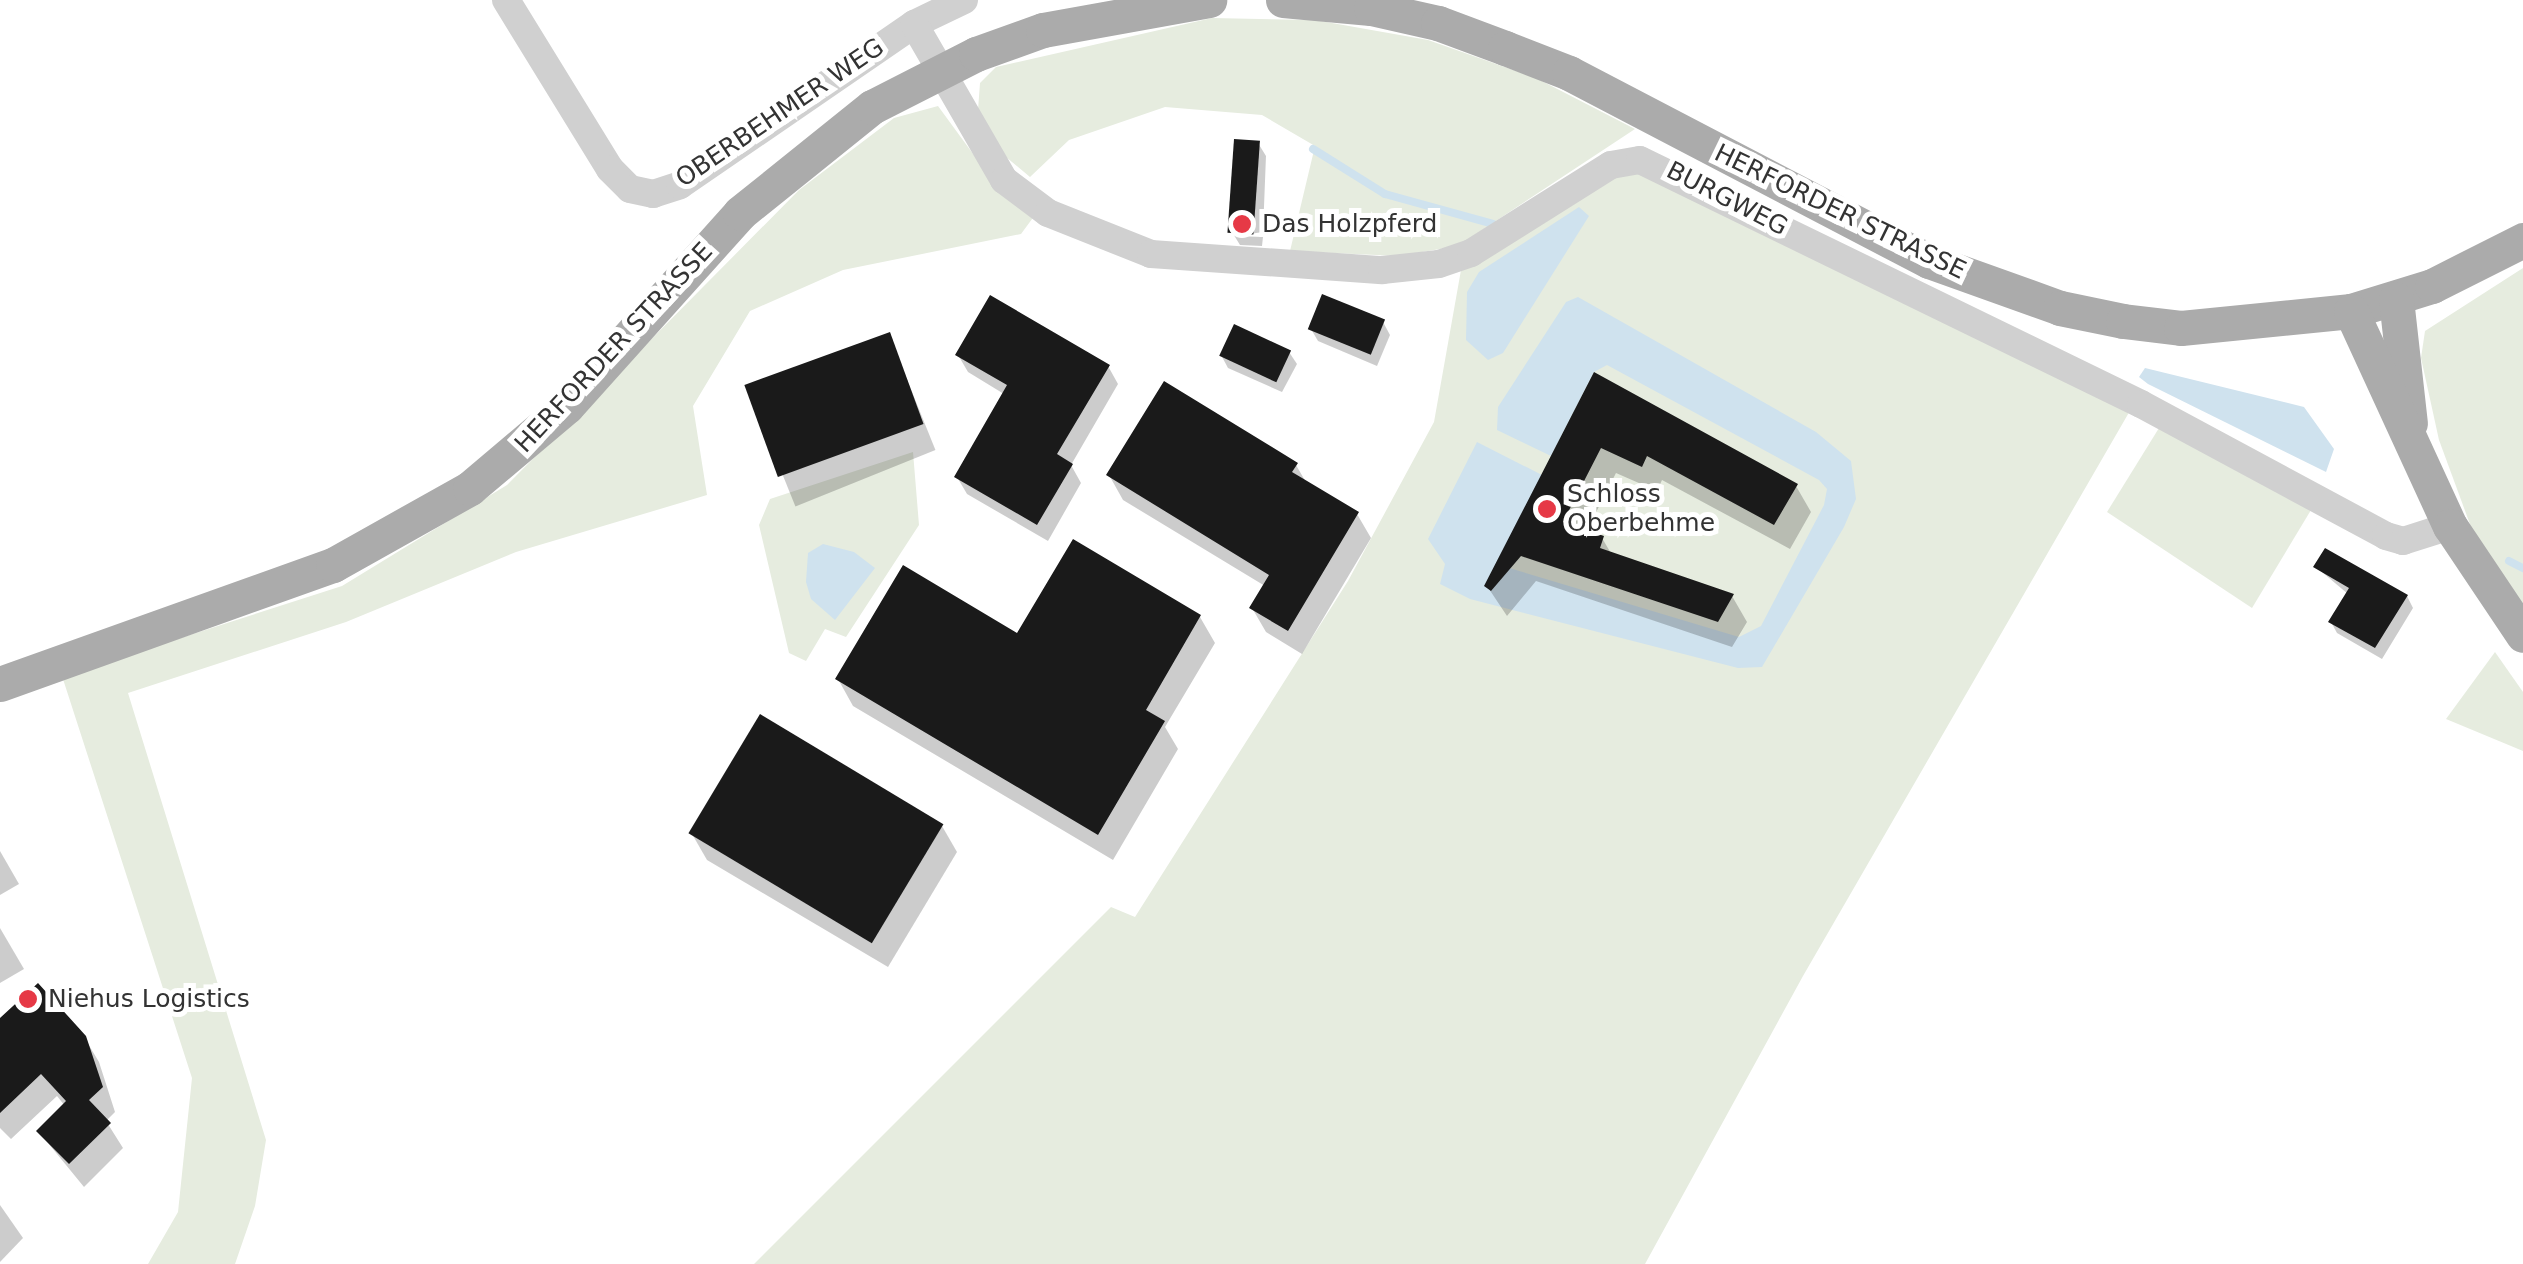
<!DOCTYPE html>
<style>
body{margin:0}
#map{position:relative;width:2523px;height:1264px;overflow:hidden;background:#fff;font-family:"DejaVu Sans",sans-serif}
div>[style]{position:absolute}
.green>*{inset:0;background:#e6ecdf}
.water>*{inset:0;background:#cfe2ee}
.shadow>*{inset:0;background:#0003;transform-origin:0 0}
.stream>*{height:8px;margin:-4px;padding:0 4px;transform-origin:4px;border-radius:4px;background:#cfe2ee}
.building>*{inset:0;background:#1a1a1a;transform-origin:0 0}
.minor>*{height:28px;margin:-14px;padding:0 14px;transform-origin:14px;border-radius:14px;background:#d0d0d0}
.major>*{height:35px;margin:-17.5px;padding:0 17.5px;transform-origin:17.5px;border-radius:17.5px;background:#ababab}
.dots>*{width:28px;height:28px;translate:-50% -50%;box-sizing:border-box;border:5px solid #fff;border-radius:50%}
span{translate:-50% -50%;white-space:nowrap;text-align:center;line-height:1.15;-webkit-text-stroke:10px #fff;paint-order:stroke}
.street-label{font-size:25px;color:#333}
.poi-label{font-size:25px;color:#333}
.left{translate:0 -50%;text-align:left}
</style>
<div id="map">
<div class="green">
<div style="clip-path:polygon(1212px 18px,1315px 20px,1428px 40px,1536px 78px,1635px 129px,1458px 246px,1398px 256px,1290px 251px,1315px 146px,1262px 115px,1165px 107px,1069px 140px,1030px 177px,1006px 157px,978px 110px,980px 83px,996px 67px)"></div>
<div style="clip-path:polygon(938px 106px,998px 188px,1035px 215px,1021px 234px,843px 270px,750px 311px,693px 406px,707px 495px,516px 552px,346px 622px,128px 693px,266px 1140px,255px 1206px,235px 1264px,148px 1264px,178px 1212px,192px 1078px,62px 676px,342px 586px,507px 485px,799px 190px,894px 118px)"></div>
<div style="clip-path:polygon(1641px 168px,2131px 409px,1803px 976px,1645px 1264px,754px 1264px,1111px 907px,1135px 917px,1348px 581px,1434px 422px,1461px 270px,1594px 183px)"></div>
<div style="clip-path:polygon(2523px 268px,2523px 615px,2478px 546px,2439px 440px,2421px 358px,2425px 331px)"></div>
<div style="clip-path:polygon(2159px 428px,2311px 510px,2252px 608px,2107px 512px)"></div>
<div style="clip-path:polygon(913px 452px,919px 525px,846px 637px,825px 629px,806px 661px,789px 653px,759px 525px,770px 499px)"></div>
<div style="clip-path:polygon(2495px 652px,2523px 692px,2523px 751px,2446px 719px)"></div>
</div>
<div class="water">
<div style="clip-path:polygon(1579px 207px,1589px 216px,1503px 353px,1488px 360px,1466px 340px,1467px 292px,1479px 272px)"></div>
<div style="clip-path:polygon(1578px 297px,1816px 432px,1851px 461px,1856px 499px,1844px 527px,1762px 667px,1738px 668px,1470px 599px,1440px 584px,1445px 564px,1428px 539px,1477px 442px,1542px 475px,1496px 564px,1739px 637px,1761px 626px,1824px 505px,1827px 489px,1819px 480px,1607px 365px,1594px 372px,1551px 456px,1497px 430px,1498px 407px,1566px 302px)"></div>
<div style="clip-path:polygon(2145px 368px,2304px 407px,2334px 449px,2326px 472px,2148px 384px,2139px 377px)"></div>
<div style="clip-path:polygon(823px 544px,854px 552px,875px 568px,835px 620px,811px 599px,806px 582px,808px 553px)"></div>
</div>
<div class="shadow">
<div style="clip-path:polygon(1258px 143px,1266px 156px,1263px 232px,1236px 236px,1263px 237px,1262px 246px,1240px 245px,1232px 232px)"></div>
<div style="clip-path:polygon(1383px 322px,1390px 335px,1377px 366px,1318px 341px,1311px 329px)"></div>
<div style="left:889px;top:335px;width:124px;height:151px;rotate:68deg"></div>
<div style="clip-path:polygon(1289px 352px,1297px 364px,1282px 392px,1228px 368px,1221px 355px)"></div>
<div style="clip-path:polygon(958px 355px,1108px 366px,1118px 384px,1071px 465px,1081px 483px,1048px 541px,967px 494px,957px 477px,1004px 394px,968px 372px)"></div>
<div style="clip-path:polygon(1595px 376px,1796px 486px,1811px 512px,1790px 549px,1662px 480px,1657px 491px,1616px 473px,1586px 532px,1602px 538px,1612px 555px,1732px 596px,1747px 622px,1732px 647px,1536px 581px,1507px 616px,1487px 586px)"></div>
<div style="clip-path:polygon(1296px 465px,1307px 484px,1357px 514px,1371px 538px,1302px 654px,1266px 632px,1252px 608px,1265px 586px,1123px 500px,1109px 475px)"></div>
<div style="clip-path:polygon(2316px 567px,2407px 596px,2413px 608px,2382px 659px,2337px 633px,2331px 622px,2348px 594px)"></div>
<div style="clip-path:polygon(1200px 617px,1215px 643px,1165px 727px,1178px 749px,1113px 860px,853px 706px,838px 679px,1018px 637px)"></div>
<div style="clip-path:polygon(942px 826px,957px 852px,888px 967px,707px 860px,692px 834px)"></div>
<div style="clip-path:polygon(0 851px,19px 884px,0 895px)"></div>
<div style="clip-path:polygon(0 928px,24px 969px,0 983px)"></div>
<div style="clip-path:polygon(0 1022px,84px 1037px,99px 1062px,115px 1112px,106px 1121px,123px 1148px,84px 1187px,39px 1132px,65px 1106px,57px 1096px,11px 1139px,0 1128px)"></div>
<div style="clip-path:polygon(0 1205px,23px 1238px,0 1262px)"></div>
</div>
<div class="stream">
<div style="left:1313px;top:149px;width:85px;rotate:32deg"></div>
<div style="left:1385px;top:194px;width:112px;rotate:15.5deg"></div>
<div style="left:2509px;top:561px;width:16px;rotate:27deg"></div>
</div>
<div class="building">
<div style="left:1234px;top:139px;width:26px;height:94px;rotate:4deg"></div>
<div style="left:1322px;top:294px;width:68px;height:38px;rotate:22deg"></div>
<div style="clip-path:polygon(990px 295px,1110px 365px,1057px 454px,1073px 464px,1037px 525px,954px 477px,1007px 385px,955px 355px)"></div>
<div style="left:1234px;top:324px;width:63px;height:35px;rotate:25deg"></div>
<div style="left:890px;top:332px;width:98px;height:155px;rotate:70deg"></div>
<div style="clip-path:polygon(1594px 372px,1798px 484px,1774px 525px,1647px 456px,1642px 467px,1601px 448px,1563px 522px,1604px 536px,1600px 548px,1734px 594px,1718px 622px,1521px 556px,1491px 591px,1484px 586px)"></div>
<div style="clip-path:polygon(1164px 381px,1298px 463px,1292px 472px,1359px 512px,1288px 631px,1249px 608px,1269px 575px,1106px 475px)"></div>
<div style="clip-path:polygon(1073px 539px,1201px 615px,1146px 710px,1165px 721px,1098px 835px,835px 679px,903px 565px,1017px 633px)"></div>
<div style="clip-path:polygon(2325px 548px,2408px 595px,2375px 648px,2328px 622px,2349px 588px,2313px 567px)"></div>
<div style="left:760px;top:714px;width:214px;height:139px;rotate:31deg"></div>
<div style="clip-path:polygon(38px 983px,86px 1036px,103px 1087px,89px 1100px,111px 1123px,69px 1164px,36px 1131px,66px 1101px,41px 1074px,0 1113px,0 1018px)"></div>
</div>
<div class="minor">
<div style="left:506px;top:0;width:198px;rotate:58.4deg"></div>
<div style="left:610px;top:169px;width:28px;rotate:45deg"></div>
<div style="left:630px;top:189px;width:24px;rotate:12deg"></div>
<div style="left:653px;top:194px;width:28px;rotate:-18deg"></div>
<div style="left:680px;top:185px;width:284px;rotate:-34.5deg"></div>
<div style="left:964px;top:0;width:55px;rotate:154.4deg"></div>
<div style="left:914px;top:24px;width:180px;rotate:60deg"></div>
<div style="left:1004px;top:180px;width:55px;rotate:36.9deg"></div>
<div style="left:1048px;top:213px;width:111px;rotate:21.7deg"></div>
<div style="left:1151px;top:254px;width:232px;rotate:4deg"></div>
<div style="left:1382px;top:270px;width:57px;rotate:-6deg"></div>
<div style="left:1439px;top:264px;width:34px;rotate:-19deg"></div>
<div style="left:1471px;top:253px;width:165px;rotate:-32.2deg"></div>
<div style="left:1611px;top:165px;width:29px;rotate:-10deg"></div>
<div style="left:1640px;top:160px;width:557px;rotate:25.97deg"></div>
<div style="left:2141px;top:404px;width:278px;rotate:28.3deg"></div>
<div style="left:2386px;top:536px;width:18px;rotate:16deg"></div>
<div style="left:2403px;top:541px;width:49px;rotate:-17.7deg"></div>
</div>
<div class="major">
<div style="left:1283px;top:0;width:88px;rotate:5.2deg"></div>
<div style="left:1371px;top:8px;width:69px;rotate:12.6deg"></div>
<div style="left:1438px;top:23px;width:72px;rotate:20.5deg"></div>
<div style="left:1505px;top:48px;width:69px;rotate:21.3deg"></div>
<div style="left:1569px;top:73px;width:406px;rotate:27.6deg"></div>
<div style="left:1929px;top:261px;width:139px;rotate:19.7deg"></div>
<div style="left:2060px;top:308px;width:64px;rotate:11.7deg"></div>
<div style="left:2123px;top:321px;width:58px;rotate:6.9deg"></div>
<div style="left:2181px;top:328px;width:171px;rotate:-5.7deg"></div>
<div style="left:2351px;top:311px;width:85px;rotate:-17.2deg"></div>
<div style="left:2432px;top:286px;width:102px;rotate:-26.8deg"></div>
<div style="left:2396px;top:299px;width:125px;rotate:83.6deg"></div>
<div style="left:2351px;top:311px;width:237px;rotate:65.3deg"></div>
<div style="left:2450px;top:526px;width:131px;rotate:56.2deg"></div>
<div style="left:0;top:684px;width:354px;rotate:-19.7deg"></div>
<div style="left:333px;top:565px;width:157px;rotate:-29.3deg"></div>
<div style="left:470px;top:488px;width:127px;rotate:-40.2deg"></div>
<div style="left:567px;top:406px;width:259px;rotate:-48.1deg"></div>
<div style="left:740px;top:213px;width:169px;rotate:-38.8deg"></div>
<div style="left:872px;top:107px;width:117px;rotate:-27deg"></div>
<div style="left:976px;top:54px;width:71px;rotate:-19.7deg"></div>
<div style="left:1043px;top:30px;width:169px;rotate:-10.2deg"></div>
</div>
<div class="dots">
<div style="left:1242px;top:224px;background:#e63946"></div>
<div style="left:1547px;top:509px;background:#e63946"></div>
<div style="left:28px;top:999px;background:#e63946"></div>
</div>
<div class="street-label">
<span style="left:780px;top:113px;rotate:-34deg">OBERBEHMER WEG</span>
<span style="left:1727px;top:199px;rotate:27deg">BURGWEG</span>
<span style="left:1840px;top:212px;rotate:26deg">HERFORDER STRASSE</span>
<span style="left:614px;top:348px;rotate:-47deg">HERFORDER STRASSE</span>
</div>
<div class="poi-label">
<span class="left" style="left:1262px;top:224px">Das Holzpferd</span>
<span class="left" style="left:1567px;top:509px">Schloss<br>Oberbehme</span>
<span class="left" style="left:48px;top:999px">Niehus Logistics</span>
</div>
</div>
